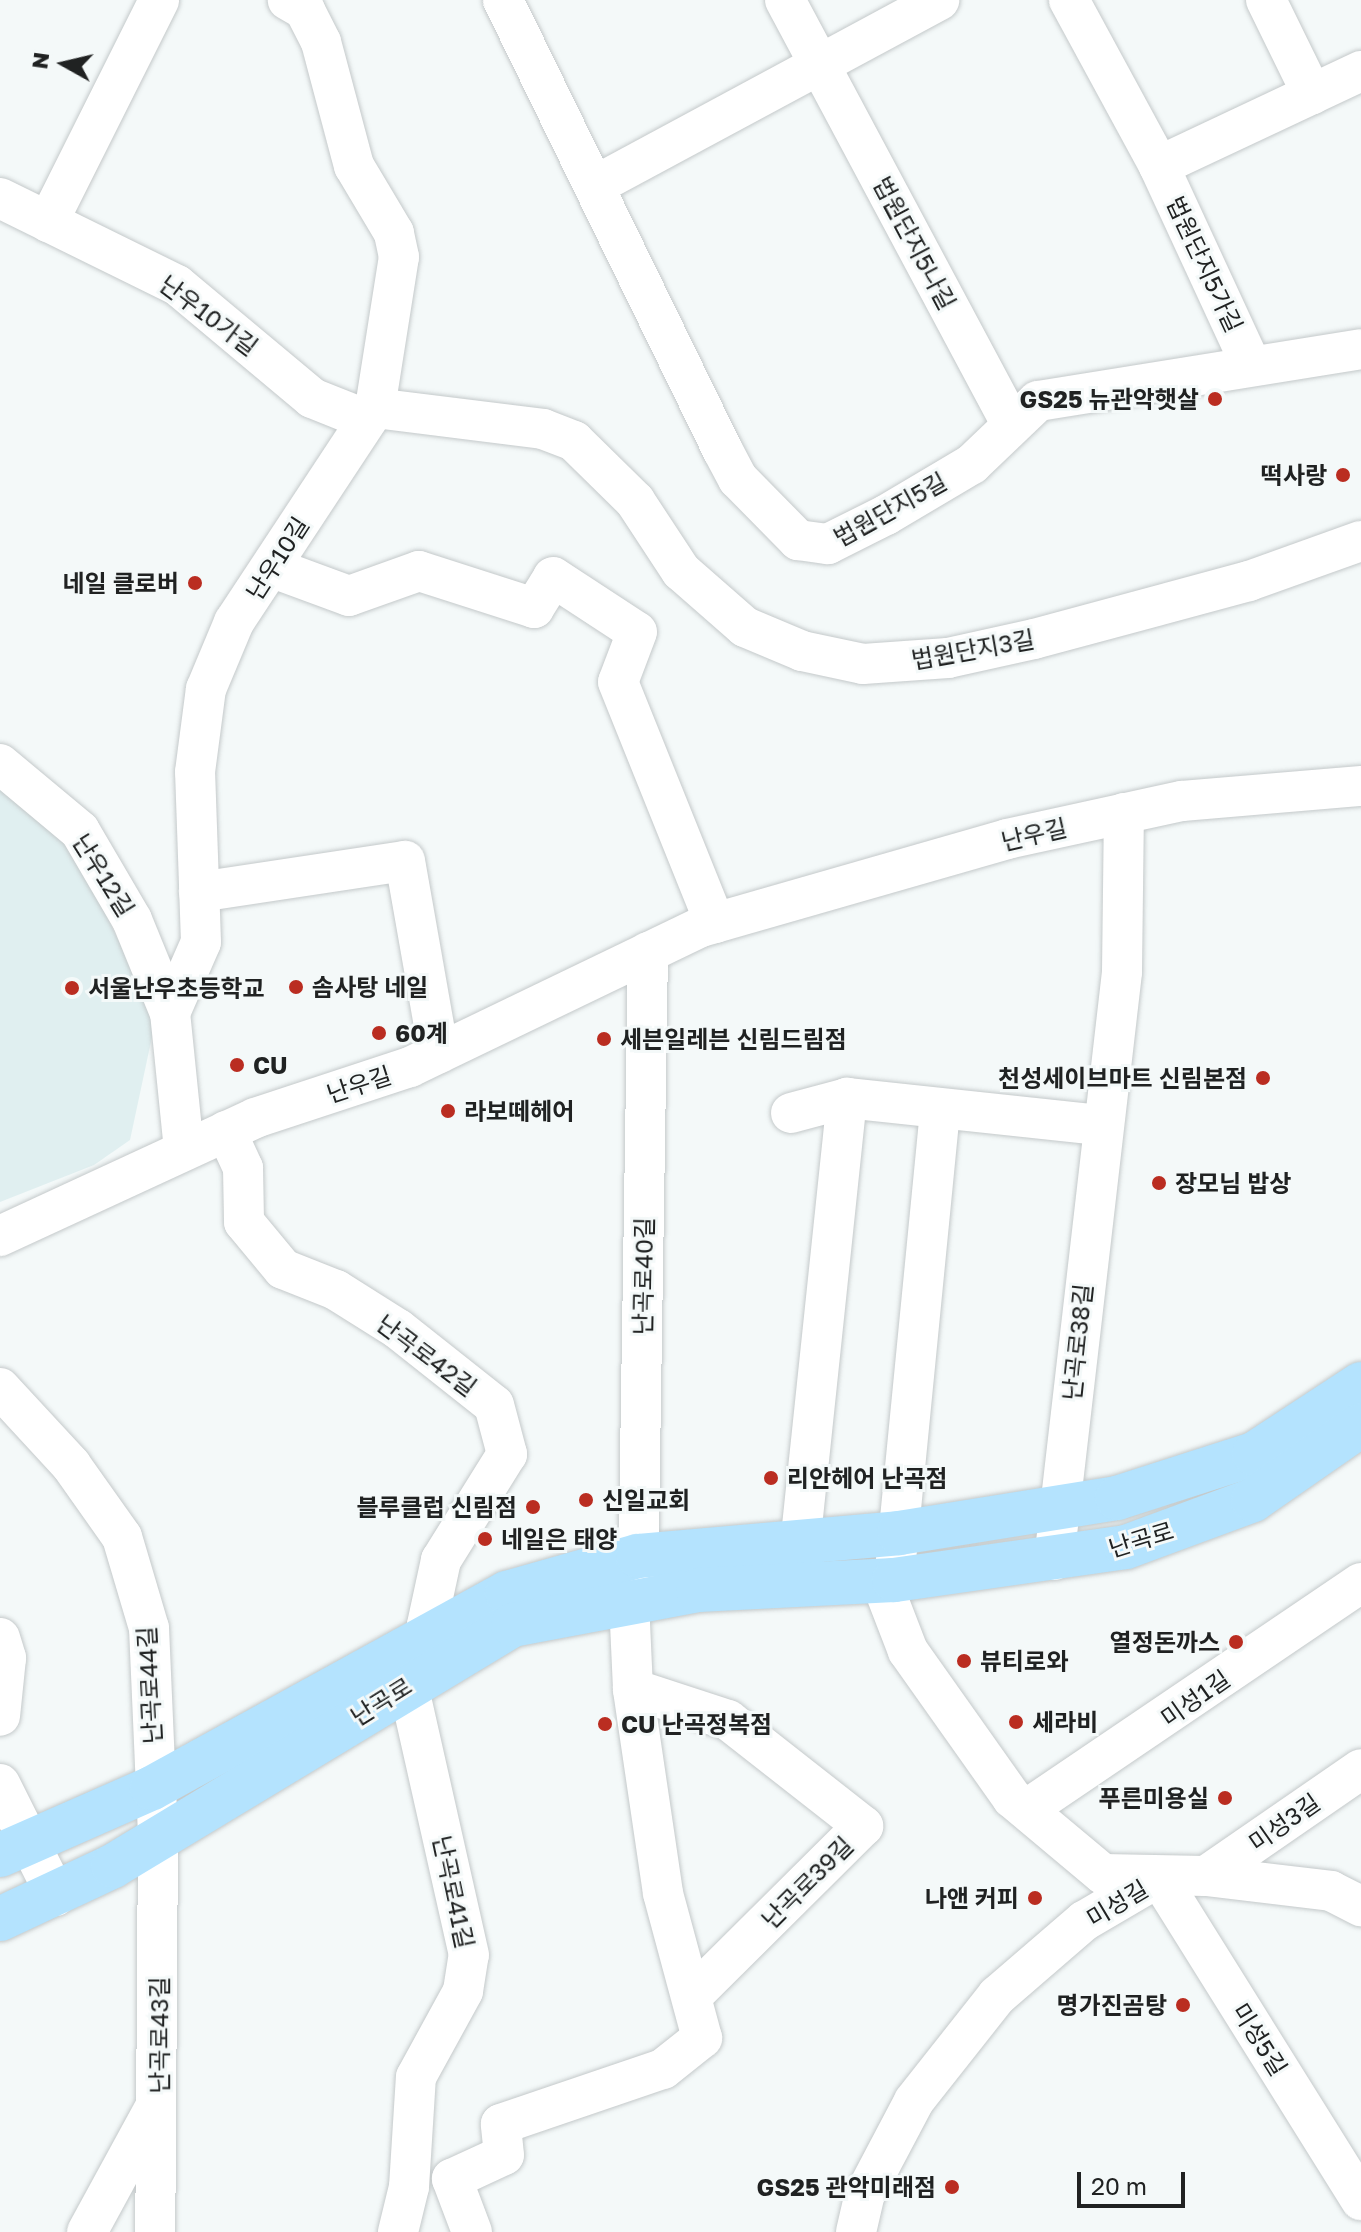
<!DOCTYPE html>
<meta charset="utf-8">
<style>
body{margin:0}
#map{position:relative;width:1361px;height:2232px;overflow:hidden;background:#f4f9f9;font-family:"Golos Text","Noto Sans KR",sans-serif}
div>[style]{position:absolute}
.built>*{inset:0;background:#e0eff0}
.roads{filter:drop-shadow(0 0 2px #c4c9ca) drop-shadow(0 0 2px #c4c9ca)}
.minor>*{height:40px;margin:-20px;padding:0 20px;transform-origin:20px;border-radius:20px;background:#fff}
.major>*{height:44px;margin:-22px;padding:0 22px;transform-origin:22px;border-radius:22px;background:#b4e3fe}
.dots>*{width:22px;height:22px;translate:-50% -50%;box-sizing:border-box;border:4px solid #f4f9f9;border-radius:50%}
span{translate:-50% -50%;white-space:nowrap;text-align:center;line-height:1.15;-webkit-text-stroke:6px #f4f9f9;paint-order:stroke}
.street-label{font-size:24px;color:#202222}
.poi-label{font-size:24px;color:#202222;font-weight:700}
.right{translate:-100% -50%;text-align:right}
.left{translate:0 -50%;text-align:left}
.north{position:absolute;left:24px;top:24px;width:80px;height:80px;-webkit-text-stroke:6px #f4f9f9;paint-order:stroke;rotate:278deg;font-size:22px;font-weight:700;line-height:32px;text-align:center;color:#202222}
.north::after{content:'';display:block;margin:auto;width:28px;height:36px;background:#202222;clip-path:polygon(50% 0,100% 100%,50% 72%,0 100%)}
.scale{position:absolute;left:1077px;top:2172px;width:108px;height:36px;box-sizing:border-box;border:4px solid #202222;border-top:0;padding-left:10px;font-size:24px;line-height:28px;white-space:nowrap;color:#202222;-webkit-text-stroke:6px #f4f9f9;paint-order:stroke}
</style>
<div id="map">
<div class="built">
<div style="clip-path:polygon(0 784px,70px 841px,156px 1018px,130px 1140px,94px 1165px,0 1202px)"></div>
</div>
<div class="roads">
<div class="minor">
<div style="left:503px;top:0;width:500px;rotate:64deg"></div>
<div style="left:722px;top:449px;width:34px;rotate:62deg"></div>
<div style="left:738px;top:479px;width:86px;rotate:45.5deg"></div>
<div style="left:798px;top:540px;width:30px;rotate:8deg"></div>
<div style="left:828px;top:544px;width:65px;rotate:-26.6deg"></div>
<div style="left:886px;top:515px;width:100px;rotate:-30.7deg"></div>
<div style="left:972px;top:464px;width:91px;rotate:-43.7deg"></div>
<div style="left:1038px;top:401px;width:327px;rotate:-9.1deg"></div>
<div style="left:785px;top:0;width:477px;rotate:61.9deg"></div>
<div style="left:1069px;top:0;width:189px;rotate:61.5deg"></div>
<div style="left:1159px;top:166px;width:217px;rotate:65.2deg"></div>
<div style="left:1266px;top:0;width:105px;rotate:63.9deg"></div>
<div style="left:1159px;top:166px;width:223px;rotate:-25.2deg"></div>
<div style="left:596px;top:185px;width:390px;rotate:-28.3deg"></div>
<div style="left:0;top:198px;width:197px;rotate:26.2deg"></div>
<div style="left:177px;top:285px;width:176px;rotate:39.9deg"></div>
<div style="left:312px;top:398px;width:59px;rotate:21.8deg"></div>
<div style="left:48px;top:222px;width:248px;rotate:-63.4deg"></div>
<div style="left:375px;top:408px;width:169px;rotate:7.1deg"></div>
<div style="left:543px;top:429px;width:33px;rotate:21deg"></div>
<div style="left:574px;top:441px;width:86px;rotate:44.5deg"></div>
<div style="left:635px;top:501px;width:84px;rotate:56.7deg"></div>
<div style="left:681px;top:571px;width:85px;rotate:41.2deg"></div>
<div style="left:745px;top:627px;width:62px;rotate:22.8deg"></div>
<div style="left:802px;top:651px;width:62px;rotate:12deg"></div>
<div style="left:863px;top:664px;width:85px;rotate:-4deg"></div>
<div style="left:948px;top:658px;width:88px;rotate:-12.5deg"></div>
<div style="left:1034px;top:639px;width:223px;rotate:-15.1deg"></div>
<div style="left:1249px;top:581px;width:119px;rotate:-19.7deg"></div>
<div style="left:273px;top:568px;width:81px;rotate:20.2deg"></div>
<div style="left:349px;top:596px;width:74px;rotate:-19.7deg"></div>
<div style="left:419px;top:571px;width:121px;rotate:17.8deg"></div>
<div style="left:534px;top:608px;width:36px;rotate:-58deg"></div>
<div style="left:553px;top:577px;width:100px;rotate:33.2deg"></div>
<div style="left:637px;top:632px;width:53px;rotate:110.8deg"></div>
<div style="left:618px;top:682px;width:260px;rotate:68.1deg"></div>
<div style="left:0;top:764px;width:104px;rotate:39.9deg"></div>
<div style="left:80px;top:831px;width:103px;rotate:59.7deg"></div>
<div style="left:132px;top:920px;width:100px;rotate:67.8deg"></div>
<div style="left:199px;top:892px;width:208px;rotate:-8.6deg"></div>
<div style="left:405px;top:861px;width:195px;rotate:80deg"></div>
<div style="left:791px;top:1113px;width:58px;rotate:-15deg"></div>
<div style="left:847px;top:1098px;width:254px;rotate:6.1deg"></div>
<div style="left:226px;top:1131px;width:41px;rotate:65.3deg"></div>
<div style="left:243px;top:1168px;width:54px;rotate:88.9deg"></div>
<div style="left:244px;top:1222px;width:61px;rotate:50.3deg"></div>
<div style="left:283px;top:1269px;width:57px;rotate:21.6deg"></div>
<div style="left:336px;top:1290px;width:73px;rotate:32.2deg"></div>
<div style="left:398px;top:1329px;width:122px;rotate:38.4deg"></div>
<div style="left:494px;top:1405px;width:51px;rotate:75.1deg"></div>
<div style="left:507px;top:1454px;width:125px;rotate:121.9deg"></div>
<div style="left:441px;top:1560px;width:66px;rotate:102.2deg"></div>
<div style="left:427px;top:1625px;width:39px;rotate:89deg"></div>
<div style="left:184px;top:1150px;width:138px;rotate:-95.8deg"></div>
<div style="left:170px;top:1013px;width:77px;rotate:-66.4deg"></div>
<div style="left:201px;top:942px;width:170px;rotate:-92deg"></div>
<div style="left:195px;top:772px;width:84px;rotate:-82.5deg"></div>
<div style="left:206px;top:689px;width:73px;rotate:-67.3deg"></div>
<div style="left:234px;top:622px;width:256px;rotate:-56.6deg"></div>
<div style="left:375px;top:408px;width:153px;rotate:-81deg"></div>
<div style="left:399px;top:257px;width:25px;rotate:-102deg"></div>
<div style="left:394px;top:233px;width:78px;rotate:-120.8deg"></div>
<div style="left:354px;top:166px;width:128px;rotate:-104.9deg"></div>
<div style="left:321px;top:42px;width:36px;rotate:-117deg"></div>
<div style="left:305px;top:10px;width:20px;rotate:-150deg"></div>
<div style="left:0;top:1236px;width:281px;rotate:-24.8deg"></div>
<div style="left:255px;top:1118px;width:163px;rotate:-18.2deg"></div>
<div style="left:410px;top:1067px;width:323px;rotate:-25.7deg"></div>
<div style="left:701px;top:927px;width:318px;rotate:-16deg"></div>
<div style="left:1007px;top:839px;width:179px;rotate:-12.3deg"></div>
<div style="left:1182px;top:801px;width:180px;rotate:-4.8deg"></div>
<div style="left:0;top:1388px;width:105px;rotate:47.3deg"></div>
<div style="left:71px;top:1465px;width:88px;rotate:54.7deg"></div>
<div style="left:122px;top:1537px;width:95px;rotate:73.5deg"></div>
<div style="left:149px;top:1628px;width:209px;rotate:87.5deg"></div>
<div style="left:158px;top:1837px;width:395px;rotate:90.4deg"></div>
<div style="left:1054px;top:1560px;width:592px;rotate:-83.4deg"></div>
<div style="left:1122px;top:972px;width:159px;rotate:-89.3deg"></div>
<div style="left:797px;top:1574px;width:479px;rotate:-84deg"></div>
<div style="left:894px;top:1580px;width:473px;rotate:-84.4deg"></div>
<div style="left:881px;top:1581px;width:75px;rotate:68.9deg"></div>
<div style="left:908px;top:1651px;width:180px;rotate:54.7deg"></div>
<div style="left:1012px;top:1798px;width:119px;rotate:39.9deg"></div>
<div style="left:1103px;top:1874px;width:103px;rotate:1.1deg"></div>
<div style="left:1206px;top:1876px;width:188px;rotate:-34.6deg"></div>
<div style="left:638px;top:1588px;width:636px;rotate:-89.1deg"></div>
<div style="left:0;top:1638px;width:21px;rotate:73deg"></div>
<div style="left:6px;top:1658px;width:58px;rotate:95.9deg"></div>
<div style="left:633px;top:1689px;width:100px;rotate:18.1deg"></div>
<div style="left:728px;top:1720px;width:172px;rotate:38.1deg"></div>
<div style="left:863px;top:1826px;width:238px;rotate:135.2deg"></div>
<div style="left:0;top:1784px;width:125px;rotate:63.4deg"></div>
<div style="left:1027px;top:1809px;width:403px;rotate:-34.1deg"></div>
<div style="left:1206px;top:1876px;width:126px;rotate:6.8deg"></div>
<div style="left:1331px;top:1891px;width:34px;rotate:27deg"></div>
<div style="left:1159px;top:1877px;width:381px;rotate:58deg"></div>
<div style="left:87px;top:2232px;width:140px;rotate:-61.4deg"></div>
<div style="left:398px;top:2232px;width:46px;rotate:-76.3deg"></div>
<div style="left:409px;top:2187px;width:110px;rotate:-86.4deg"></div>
<div style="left:416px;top:2077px;width:98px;rotate:-61.3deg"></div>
<div style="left:463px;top:1991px;width:36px;rotate:-81deg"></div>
<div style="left:469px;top:1955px;width:277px;rotate:-102.7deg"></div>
<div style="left:472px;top:2232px;width:57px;rotate:-110.7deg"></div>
<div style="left:452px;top:2179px;width:57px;rotate:-24.8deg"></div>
<div style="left:504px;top:2155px;width:31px;rotate:-96deg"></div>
<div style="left:501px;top:2124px;width:171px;rotate:-18.8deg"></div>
<div style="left:663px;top:2069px;width:50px;rotate:-38.5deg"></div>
<div style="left:702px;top:2038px;width:150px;rotate:-105.1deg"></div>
<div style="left:663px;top:1893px;width:206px;rotate:-98.4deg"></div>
<div style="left:633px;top:1689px;width:88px;rotate:-92.6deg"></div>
<div style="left:856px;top:2232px;width:37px;rotate:-77deg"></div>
<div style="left:864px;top:2196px;width:107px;rotate:-62.2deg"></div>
<div style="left:914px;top:2101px;width:134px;rotate:-51.7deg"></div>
<div style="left:997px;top:1996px;width:115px;rotate:-40.8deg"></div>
<div style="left:1084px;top:1921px;width:87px;rotate:-30.4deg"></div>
</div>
<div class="major">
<div style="left:0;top:1855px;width:166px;rotate:-23.8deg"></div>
<div style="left:152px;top:1788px;width:405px;rotate:-28.8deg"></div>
<div style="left:507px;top:1593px;width:136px;rotate:-15.8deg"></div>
<div style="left:638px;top:1556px;width:262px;rotate:-5deg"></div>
<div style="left:899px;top:1533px;width:221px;rotate:-9.1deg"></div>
<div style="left:1117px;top:1498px;width:144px;rotate:-17.8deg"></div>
<div style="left:1254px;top:1454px;width:128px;rotate:-33.2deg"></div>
<div style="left:0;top:1919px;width:125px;rotate:-25.1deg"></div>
<div style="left:113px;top:1866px;width:467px;rotate:-31.1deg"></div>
<div style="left:513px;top:1625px;width:188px;rotate:-10.7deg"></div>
<div style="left:698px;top:1590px;width:196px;rotate:-2.9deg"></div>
<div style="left:894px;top:1580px;width:234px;rotate:-8.1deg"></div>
<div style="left:1126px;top:1547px;width:135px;rotate:-20.3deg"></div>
<div style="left:1253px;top:1500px;width:131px;rotate:-34.8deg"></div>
</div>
</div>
<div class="dots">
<div style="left:1215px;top:399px;background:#ba2d21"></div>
<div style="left:1343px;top:475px;background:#ba2d21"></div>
<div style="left:195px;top:583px;background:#ba2d21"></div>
<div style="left:296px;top:987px;background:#ba2d21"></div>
<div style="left:72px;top:988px;background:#ba2d21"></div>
<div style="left:379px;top:1033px;background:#ba2d21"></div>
<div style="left:604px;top:1039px;background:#ba2d21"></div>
<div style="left:237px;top:1065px;background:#ba2d21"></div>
<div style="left:1263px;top:1078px;background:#ba2d21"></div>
<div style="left:448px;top:1111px;background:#ba2d21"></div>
<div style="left:1159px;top:1183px;background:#ba2d21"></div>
<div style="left:771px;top:1478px;background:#ba2d21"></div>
<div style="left:586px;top:1500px;background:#ba2d21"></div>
<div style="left:533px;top:1507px;background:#ba2d21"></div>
<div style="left:485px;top:1539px;background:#ba2d21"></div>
<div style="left:1236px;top:1642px;background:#ba2d21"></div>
<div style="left:964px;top:1661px;background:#ba2d21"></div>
<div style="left:1016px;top:1722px;background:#ba2d21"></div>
<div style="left:605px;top:1724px;background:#ba2d21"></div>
<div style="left:1225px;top:1798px;background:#ba2d21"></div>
<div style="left:1035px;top:1898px;background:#ba2d21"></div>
<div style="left:1183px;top:2005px;background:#ba2d21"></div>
<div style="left:952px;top:2187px;background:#ba2d21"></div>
</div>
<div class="street-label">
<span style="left:915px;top:243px;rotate:62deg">법원단지5나길</span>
<span style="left:1205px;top:264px;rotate:65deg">법원단지5가길</span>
<span style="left:209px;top:315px;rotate:37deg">난우10가길</span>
<span style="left:890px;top:509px;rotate:-29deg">법원단지5길</span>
<span style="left:277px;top:558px;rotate:-57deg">난우10길</span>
<span style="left:973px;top:649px;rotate:-10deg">법원단지3길</span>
<span style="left:1034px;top:834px;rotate:-13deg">난우길</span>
<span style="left:104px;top:875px;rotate:58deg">난우12길</span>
<span style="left:359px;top:1084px;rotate:-18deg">난우길</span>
<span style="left:643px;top:1276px;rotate:-89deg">난곡로40길</span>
<span style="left:1077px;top:1342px;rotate:-84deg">난곡로38길</span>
<span style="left:427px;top:1355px;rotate:37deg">난곡로42길</span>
<span style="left:1141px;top:1539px;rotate:-17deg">난곡로</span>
<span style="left:149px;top:1685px;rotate:-93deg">난곡로44길</span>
<span style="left:1195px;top:1698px;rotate:-35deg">미성1길</span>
<span style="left:381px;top:1701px;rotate:-32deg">난곡로</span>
<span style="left:1284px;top:1822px;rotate:-35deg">미성3길</span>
<span style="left:807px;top:1882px;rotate:-45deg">난곡로39길</span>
<span style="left:454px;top:1892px;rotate:78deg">난곡로41길</span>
<span style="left:1117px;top:1903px;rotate:-31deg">미성길</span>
<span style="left:159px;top:2035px;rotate:-90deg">난곡로43길</span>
<span style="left:1260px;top:2039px;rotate:58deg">미성5길</span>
</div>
<div class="poi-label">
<span class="right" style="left:1199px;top:399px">GS25 뉴관악햇살</span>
<span class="right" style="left:1327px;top:475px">떡사랑</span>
<span class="right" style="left:179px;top:583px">네일 클로버</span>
<span class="left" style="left:312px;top:987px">솜사탕 네일</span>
<span class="left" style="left:88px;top:988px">서울난우초등학교</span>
<span class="left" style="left:395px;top:1033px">60계</span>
<span class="left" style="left:620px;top:1039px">세븐일레븐 신림드림점</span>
<span class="left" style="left:253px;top:1065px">CU</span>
<span class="right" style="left:1247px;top:1078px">천성세이브마트 신림본점</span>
<span class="left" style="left:464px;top:1111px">라보떼헤어</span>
<span class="left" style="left:1175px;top:1183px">장모님 밥상</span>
<span class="left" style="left:787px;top:1478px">리안헤어 난곡점</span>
<span class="left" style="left:602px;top:1500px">신일교회</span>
<span class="right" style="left:517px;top:1507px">블루클럽 신림점</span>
<span class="left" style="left:501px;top:1539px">네일은 태양</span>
<span class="right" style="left:1220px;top:1642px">열정돈까스</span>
<span class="left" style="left:980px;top:1661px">뷰티로와</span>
<span class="left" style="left:1032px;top:1722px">세라비</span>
<span class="left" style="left:621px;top:1724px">CU 난곡정복점</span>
<span class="right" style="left:1209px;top:1798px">푸른미용실</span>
<span class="right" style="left:1019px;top:1898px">나앤 커피</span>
<span class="right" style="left:1167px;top:2005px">명가진곰탕</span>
<span class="right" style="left:936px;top:2187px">GS25 관악미래점</span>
</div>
<div class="north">N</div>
<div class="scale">20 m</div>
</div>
